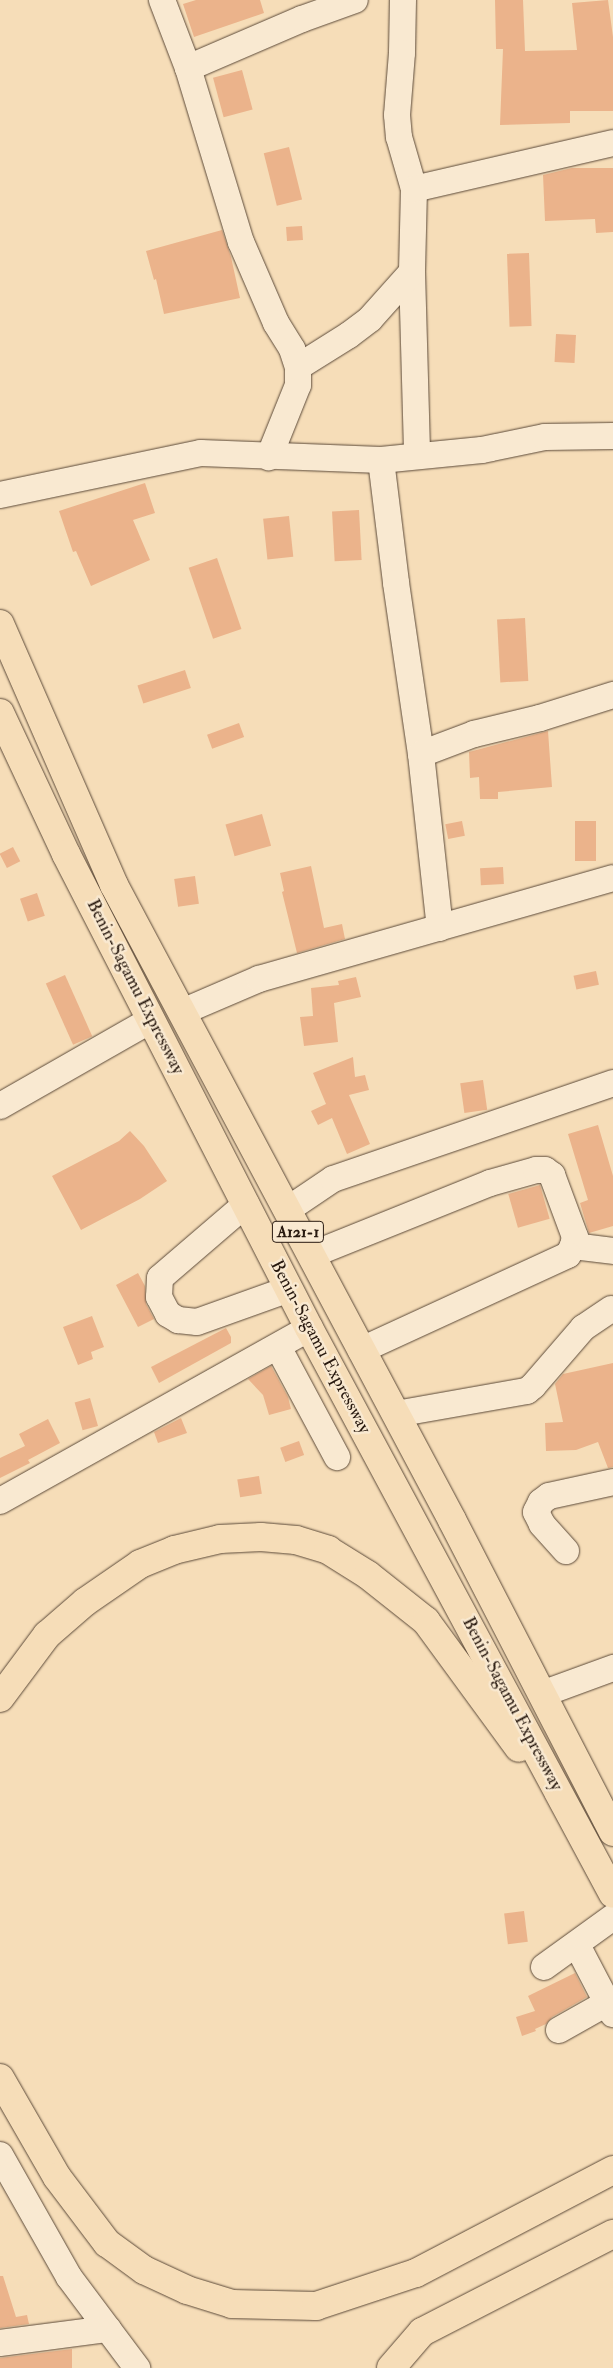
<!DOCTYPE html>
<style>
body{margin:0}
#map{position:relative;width:613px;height:2368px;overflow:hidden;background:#f6ddb8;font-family:"IM FELL Double Pica",serif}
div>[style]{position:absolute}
.building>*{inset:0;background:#ebb38b;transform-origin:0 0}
.roads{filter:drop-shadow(0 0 1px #5c4a39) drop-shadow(0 0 1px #5c4a39)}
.minor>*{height:26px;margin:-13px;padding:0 13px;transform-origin:13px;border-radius:13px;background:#f9e9d1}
.highway>*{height:28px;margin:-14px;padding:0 14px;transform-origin:14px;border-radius:14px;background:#f6ddb8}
span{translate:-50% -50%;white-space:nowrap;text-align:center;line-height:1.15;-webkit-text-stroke:5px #f9e9d1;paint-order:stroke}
.shield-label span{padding:1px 4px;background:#f9e9d1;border:1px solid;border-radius:4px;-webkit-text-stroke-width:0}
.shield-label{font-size:16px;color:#28190f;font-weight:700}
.street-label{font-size:18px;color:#28190f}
</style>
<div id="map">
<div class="building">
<div style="clip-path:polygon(196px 0,260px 0,264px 13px,194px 37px,183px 4px)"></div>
<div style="clip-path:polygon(495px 0,523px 0,525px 51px,577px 50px,572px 3px,608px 0,613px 37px,613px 111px,570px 111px,570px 123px,500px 125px,503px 49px,496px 49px)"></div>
<div style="left:242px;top:70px;width:41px;height:30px;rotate:75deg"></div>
<div style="left:289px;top:147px;width:54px;height:26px;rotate:76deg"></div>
<div style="clip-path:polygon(572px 168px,613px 168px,613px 232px,596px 233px,595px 219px,545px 221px,543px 175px)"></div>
<div style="left:302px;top:226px;width:14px;height:16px;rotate:86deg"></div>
<div style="clip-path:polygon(222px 230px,231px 257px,240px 298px,164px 314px,156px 279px,154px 280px,146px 251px)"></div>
<div style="left:529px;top:253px;width:73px;height:22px;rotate:88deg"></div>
<div style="left:556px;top:334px;width:20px;height:28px;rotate:3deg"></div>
<div style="clip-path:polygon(145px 483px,155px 513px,133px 520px,150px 560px,91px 586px,76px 551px,73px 552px,59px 511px)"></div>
<div style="left:359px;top:510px;width:50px;height:27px;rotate:87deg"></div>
<div style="left:289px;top:516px;width:41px;height:26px;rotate:84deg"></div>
<div style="left:217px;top:558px;width:75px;height:30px;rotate:71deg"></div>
<div style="left:525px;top:618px;width:63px;height:28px;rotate:87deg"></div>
<div style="left:185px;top:670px;width:19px;height:50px;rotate:72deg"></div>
<div style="left:239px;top:723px;width:15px;height:34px;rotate:70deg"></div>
<div style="clip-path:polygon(548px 731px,552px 787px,498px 792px,498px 799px,480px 799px,479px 777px,470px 778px,469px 752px)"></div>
<div style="left:262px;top:814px;width:33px;height:38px;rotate:74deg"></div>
<div style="left:462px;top:821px;width:15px;height:17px;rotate:79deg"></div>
<div style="left:575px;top:821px;width:21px;height:40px"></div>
<div style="left:13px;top:847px;width:16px;height:15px;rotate:63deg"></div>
<div style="clip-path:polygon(311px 866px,324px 928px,342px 924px,345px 939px,297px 953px,282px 892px,284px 891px,280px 873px)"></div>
<div style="left:503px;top:867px;width:17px;height:23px;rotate:87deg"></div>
<div style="left:195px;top:876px;width:28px;height:21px;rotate:82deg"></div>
<div style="left:37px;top:893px;width:24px;height:18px;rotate:71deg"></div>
<div style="left:596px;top:971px;width:14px;height:23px;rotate:78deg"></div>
<div style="left:65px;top:975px;width:67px;height:21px;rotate:66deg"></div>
<div style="clip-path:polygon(356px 977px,361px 997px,334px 1003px,338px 1042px,304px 1046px,300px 1017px,313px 1016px,311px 988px,339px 985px,338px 981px)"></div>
<div style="clip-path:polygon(353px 1057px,355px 1077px,365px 1075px,369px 1090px,349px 1095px,370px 1144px,347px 1154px,332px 1118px,318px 1125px,311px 1111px,326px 1104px,313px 1073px)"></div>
<div style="left:483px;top:1080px;width:30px;height:23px;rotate:82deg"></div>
<div style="clip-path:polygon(598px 1125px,613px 1176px,613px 1226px,589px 1233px,580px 1203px,588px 1200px,568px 1134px)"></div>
<div style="clip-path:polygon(130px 1131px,144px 1146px,167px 1181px,140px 1199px,81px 1230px,52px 1176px,119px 1141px)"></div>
<div style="left:540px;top:1185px;width:35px;height:33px;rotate:74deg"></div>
<div style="clip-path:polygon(138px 1273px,145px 1286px,146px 1304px,154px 1319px,138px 1327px,116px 1285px)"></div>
<div style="clip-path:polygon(92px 1316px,104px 1347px,91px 1352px,93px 1359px,78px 1365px,63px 1327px)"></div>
<div style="clip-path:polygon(226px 1328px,231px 1337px,231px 1343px,159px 1383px,151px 1367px)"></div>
<div style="clip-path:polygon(613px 1363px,613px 1467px,608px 1468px,598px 1442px,576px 1450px,546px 1451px,545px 1423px,563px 1422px,555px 1384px,563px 1374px)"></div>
<div style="clip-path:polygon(271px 1366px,288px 1397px,291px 1409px,269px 1415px,263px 1395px,248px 1379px)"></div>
<div style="left:90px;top:1398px;width:29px;height:16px;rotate:74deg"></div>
<div style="clip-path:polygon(181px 1418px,187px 1433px,158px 1443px,154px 1432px)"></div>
<div style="clip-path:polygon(48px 1419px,60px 1443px,28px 1460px,30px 1463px,0 1478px,0 1458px,25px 1446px,19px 1434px)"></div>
<div style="left:299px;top:1441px;width:15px;height:20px;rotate:70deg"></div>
<div style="left:259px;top:1476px;width:18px;height:22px;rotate:81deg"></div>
<div style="left:524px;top:1911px;width:31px;height:20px;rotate:83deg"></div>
<div style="clip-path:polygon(575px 1973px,587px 1997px,552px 2017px,546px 2024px,535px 2029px,536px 2031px,522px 2036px,516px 2017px,535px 2011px,528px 1996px)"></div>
<div style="clip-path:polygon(0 2276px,3px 2276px,16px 2317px,27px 2315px,29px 2324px,0 2328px)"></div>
<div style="clip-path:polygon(72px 2349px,72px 2368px,0 2368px,0 2358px)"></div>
</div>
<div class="roads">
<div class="minor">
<div style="left:162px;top:0;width:73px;rotate:69.1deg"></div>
<div style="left:188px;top:68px;width:182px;rotate:73.1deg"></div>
<div style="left:241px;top:242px;width:88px;rotate:66.6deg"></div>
<div style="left:276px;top:323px;width:31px;rotate:58deg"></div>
<div style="left:292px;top:349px;width:19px;rotate:72deg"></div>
<div style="left:298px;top:367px;width:18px;rotate:90deg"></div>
<div style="left:298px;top:385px;width:78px;rotate:111.9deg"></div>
<div style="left:403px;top:0;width:53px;rotate:91.1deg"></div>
<div style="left:402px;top:53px;width:62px;rotate:94.6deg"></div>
<div style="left:397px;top:115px;width:22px;rotate:85deg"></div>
<div style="left:399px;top:137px;width:54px;rotate:73.9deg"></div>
<div style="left:414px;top:189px;width:83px;rotate:91.4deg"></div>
<div style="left:412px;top:272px;width:183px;rotate:88.4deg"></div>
<div style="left:188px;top:68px;width:124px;rotate:-23.3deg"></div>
<div style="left:302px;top:19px;width:56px;rotate:-19.7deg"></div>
<div style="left:414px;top:189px;width:204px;rotate:-13deg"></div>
<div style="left:298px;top:367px;width:60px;rotate:-32.1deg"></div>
<div style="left:349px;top:335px;width:26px;rotate:-37deg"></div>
<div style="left:370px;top:319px;width:63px;rotate:-48.2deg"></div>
<div style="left:381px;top:460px;width:124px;rotate:83deg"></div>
<div style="left:396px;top:583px;width:173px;rotate:81.7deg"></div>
<div style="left:421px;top:754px;width:175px;rotate:83.8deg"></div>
<div style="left:0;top:495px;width:205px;rotate:-11.8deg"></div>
<div style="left:201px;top:453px;width:180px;rotate:2.2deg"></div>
<div style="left:381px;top:460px;width:101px;rotate:-5.7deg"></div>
<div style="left:482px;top:450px;width:64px;rotate:-11.7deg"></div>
<div style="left:545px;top:437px;width:68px;rotate:-0.8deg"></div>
<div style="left:421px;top:754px;width:57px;rotate:-20.7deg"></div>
<div style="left:474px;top:734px;width:68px;rotate:-13.6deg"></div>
<div style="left:540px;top:718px;width:77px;rotate:-17.5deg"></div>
<div style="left:182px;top:1012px;width:84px;rotate:-23.2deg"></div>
<div style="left:259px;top:979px;width:368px;rotate:-15.9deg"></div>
<div style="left:0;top:1106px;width:174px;rotate:-29.7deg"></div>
<div style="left:246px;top:1204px;width:113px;rotate:139.3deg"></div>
<div style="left:160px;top:1278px;width:19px;rotate:93deg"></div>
<div style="left:159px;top:1297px;width:19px;rotate:62deg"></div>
<div style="left:168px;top:1314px;width:12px;rotate:31deg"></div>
<div style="left:178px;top:1320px;width:19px;rotate:6deg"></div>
<div style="left:197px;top:1322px;width:98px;rotate:-19.7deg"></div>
<div style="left:287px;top:1210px;width:55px;rotate:-34deg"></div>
<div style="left:333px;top:1179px;width:296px;rotate:-18.9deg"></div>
<div style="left:573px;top:1246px;width:40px;rotate:7.1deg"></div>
<div style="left:311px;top:1255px;width:193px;rotate:-21.9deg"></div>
<div style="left:490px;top:1183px;width:48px;rotate:-15.8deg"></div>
<div style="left:536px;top:1170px;width:9px"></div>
<div style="left:545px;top:1170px;width:9px;rotate:36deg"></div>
<div style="left:552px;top:1175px;width:66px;rotate:69.6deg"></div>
<div style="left:575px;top:1237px;width:9px;rotate:103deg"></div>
<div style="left:573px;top:1246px;width:10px;rotate:119deg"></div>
<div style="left:568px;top:1255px;width:228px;rotate:155.3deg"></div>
<div style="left:278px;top:1347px;width:125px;rotate:61.8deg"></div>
<div style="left:396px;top:1414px;width:133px;rotate:-10deg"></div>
<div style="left:527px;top:1391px;width:8px;rotate:-40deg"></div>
<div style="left:533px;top:1386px;width:77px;rotate:-49.2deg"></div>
<div style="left:583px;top:1328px;width:34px;rotate:-34deg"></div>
<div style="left:0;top:1501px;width:354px;rotate:-29.2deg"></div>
<div style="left:566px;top:1551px;width:36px;rotate:-132deg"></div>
<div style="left:542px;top:1524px;width:13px;rotate:-117deg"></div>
<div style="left:536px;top:1512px;width:11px;rotate:-63deg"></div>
<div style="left:541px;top:1502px;width:10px;rotate:-37deg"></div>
<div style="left:549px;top:1496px;width:66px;rotate:-12.3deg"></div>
<div style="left:542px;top:1694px;width:76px;rotate:-20.1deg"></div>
<div style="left:577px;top:1945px;width:78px;rotate:62.4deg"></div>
<div style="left:544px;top:1967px;width:85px;rotate:-35.9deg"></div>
<div style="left:559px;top:2030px;width:55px;rotate:-29.4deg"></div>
<div style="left:0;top:2155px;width:140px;rotate:60.5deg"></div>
<div style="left:69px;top:2277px;width:114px;rotate:53.2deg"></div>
<div style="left:0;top:2343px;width:109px;rotate:-7.4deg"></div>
</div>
<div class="highway">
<div style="left:0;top:624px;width:285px;rotate:66.4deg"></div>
<div style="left:114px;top:885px;width:719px;rotate:61.97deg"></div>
<div style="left:452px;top:1520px;width:351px;rotate:62.7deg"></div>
<div style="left:0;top:713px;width:156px;rotate:64.9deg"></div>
<div style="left:66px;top:854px;width:533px;rotate:62.86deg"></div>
<div style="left:309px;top:1328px;width:642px;rotate:61.76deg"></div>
<div style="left:0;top:1698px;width:79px;rotate:-53.3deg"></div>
<div style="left:47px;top:1635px;width:50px;rotate:-41deg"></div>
<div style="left:85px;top:1602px;width:67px;rotate:-34.6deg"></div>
<div style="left:140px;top:1564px;width:37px;rotate:-22deg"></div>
<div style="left:174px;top:1550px;width:47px;rotate:-13.4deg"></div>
<div style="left:220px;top:1539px;width:41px;rotate:-2.8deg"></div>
<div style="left:261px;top:1537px;width:35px;rotate:5deg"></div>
<div style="left:296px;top:1540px;width:34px;rotate:17deg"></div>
<div style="left:328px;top:1550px;width:47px;rotate:32deg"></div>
<div style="left:368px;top:1575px;width:74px;rotate:38.4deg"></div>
<div style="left:426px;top:1621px;width:157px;rotate:53.8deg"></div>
<div style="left:0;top:2078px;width:114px;rotate:60.1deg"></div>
<div style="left:57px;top:2177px;width:83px;rotate:52.9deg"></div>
<div style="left:107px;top:2243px;width:46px;rotate:36.1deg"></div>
<div style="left:144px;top:2270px;width:47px;rotate:24.9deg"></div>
<div style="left:187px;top:2290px;width:47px;rotate:17.3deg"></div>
<div style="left:232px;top:2304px;width:84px;rotate:1.4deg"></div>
<div style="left:316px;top:2306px;width:105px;rotate:-18.3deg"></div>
<div style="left:416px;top:2273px;width:222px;rotate:-27.6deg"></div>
<div style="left:391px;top:2368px;width:48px;rotate:-49.3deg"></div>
<div style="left:422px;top:2332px;width:215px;rotate:-27.2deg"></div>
</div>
</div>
<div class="shield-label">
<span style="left:298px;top:1232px">A121-1</span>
</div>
<div class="street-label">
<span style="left:135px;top:987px;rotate:63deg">Benin-Sagamu Expressway</span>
<span style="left:320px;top:1347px;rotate:62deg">Benin-Sagamu Expressway</span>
<span style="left:512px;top:1704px;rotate:62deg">Benin-Sagamu Expressway</span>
</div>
</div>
